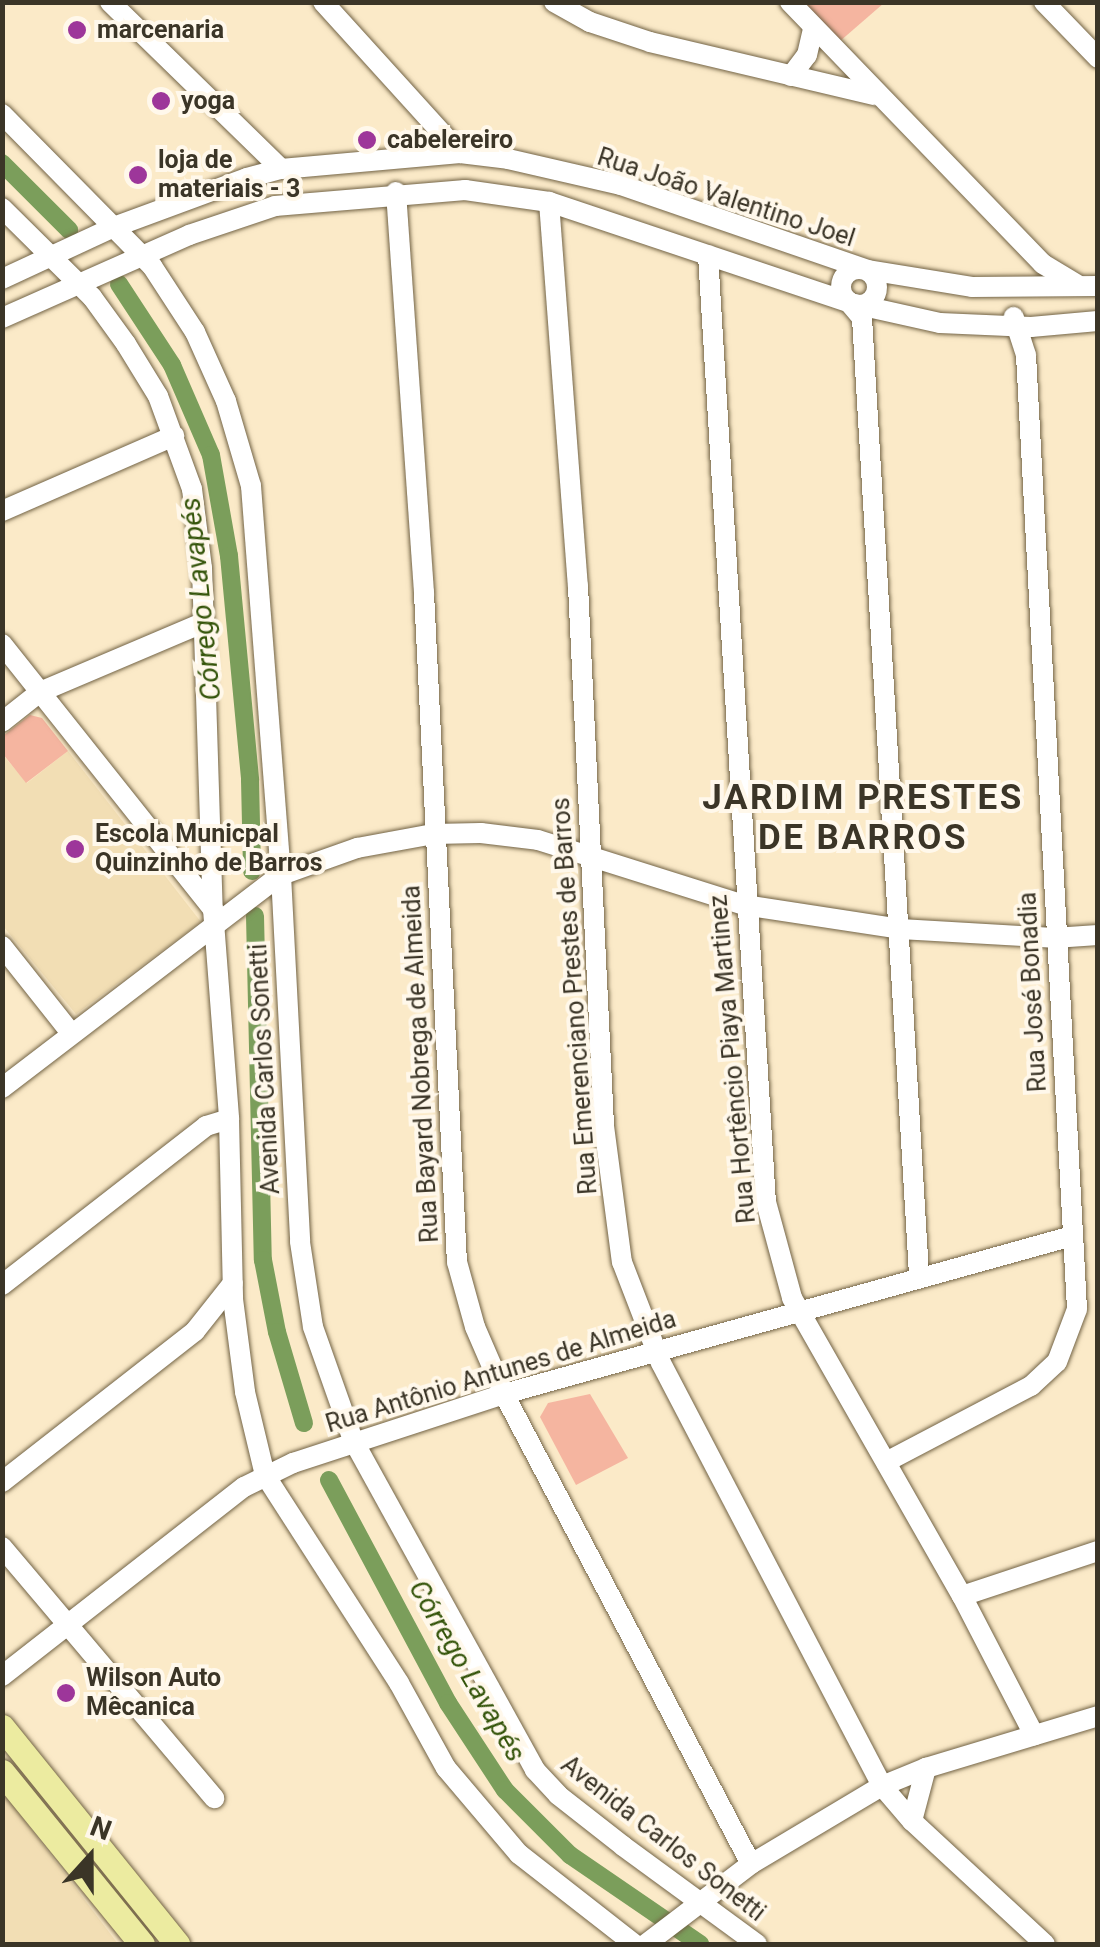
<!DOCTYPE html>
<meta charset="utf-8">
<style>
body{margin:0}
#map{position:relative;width:1100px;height:1947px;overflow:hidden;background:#fbeac8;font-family:Roboto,sans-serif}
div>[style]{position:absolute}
.built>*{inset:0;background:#f2deb4}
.green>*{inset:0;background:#f5b5a0}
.canal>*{height:18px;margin:-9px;padding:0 9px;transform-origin:9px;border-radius:9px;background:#7b9e5b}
.roads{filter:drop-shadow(0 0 2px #726345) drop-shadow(0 0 2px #726345)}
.minor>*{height:20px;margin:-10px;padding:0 10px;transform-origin:10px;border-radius:10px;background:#fff}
.minor>.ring{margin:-10px;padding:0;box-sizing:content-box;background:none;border:20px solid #fff;border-radius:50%}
.major>*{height:25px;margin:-12.5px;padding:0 12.5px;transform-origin:12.5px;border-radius:12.5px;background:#eceba0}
.dots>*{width:28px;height:28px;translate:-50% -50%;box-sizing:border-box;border:5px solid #fff8eb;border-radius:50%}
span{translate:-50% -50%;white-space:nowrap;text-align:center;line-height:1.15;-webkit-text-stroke:8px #fff8eb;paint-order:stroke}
.poi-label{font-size:25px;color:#3b3527;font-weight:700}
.left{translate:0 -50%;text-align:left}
.street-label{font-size:25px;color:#3b3527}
.water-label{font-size:28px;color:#34540a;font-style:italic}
.district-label{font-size:35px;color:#3b3527;font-weight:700;letter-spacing:2.5px}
.frame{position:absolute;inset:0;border:5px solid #3b3527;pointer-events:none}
.north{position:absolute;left:40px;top:1807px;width:100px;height:100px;-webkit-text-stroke:8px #fff8eb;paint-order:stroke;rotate:21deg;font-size:28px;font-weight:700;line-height:40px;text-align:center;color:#3b3527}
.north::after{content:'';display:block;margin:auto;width:35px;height:45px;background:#3b3527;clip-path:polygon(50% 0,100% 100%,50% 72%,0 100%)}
</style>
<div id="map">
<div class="built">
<div style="clip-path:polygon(68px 751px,201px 922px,76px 1014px,3px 926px,2px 754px,27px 783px)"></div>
<div style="clip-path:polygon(3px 1792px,118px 1944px,3px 1944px)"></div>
</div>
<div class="green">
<div style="clip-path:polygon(803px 3px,884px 3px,839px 42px)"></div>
<div style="clip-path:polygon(30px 715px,42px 718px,68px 751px,26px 783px,3px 754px,3px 736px)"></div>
<div style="clip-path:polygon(590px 1394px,628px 1458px,576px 1485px,540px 1417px,548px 1403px)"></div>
</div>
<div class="canal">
<div style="left:2px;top:163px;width:95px;rotate:45deg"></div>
<div style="left:119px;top:284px;width:97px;rotate:56.8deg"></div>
<div style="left:172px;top:365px;width:98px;rotate:66.6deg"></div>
<div style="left:211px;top:455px;width:103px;rotate:79.9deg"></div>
<div style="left:229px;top:556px;width:225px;rotate:84.6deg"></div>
<div style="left:250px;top:780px;width:91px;rotate:88.7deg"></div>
<div style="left:255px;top:916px;width:344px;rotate:88.7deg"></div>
<div style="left:263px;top:1260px;width:73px;rotate:79deg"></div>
<div style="left:277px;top:1332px;width:95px;rotate:73.5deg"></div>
<div style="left:329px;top:1480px;width:253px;rotate:61.9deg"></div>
<div style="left:448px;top:1703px;width:104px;rotate:56.8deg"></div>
<div style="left:505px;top:1790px;width:92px;rotate:45deg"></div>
<div style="left:570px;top:1855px;width:158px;rotate:34.4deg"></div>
</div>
<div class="roads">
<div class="minor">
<div style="left:110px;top:2px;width:239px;rotate:44.3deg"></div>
<div style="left:323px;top:2px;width:204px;rotate:47.8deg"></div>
<div style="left:554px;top:2px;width:41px;rotate:29.1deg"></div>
<div style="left:590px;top:22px;width:63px;rotate:18.4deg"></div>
<div style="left:650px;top:42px;width:231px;rotate:13.3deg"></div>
<div style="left:790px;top:2px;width:364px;rotate:46deg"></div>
<div style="left:1043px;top:264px;width:39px;rotate:31deg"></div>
<div style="left:1044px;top:2px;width:78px;rotate:46deg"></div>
<div style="left:791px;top:76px;width:26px;rotate:-53deg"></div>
<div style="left:807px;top:55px;width:28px;rotate:-77deg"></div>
<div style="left:2px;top:114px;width:214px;rotate:45.4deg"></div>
<div style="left:152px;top:266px;width:79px;rotate:56.9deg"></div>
<div style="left:195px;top:332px;width:76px;rotate:65.8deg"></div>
<div style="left:226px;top:401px;width:89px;rotate:73.6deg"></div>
<div style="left:251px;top:486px;width:390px;rotate:85.6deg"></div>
<div style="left:281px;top:875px;width:367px;rotate:87deg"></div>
<div style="left:300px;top:1242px;width:86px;rotate:81.3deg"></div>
<div style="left:313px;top:1327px;width:120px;rotate:70.5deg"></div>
<div style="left:353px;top:1440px;width:377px;rotate:61.1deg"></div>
<div style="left:535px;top:1770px;width:34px;rotate:47deg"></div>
<div style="left:558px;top:1795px;width:83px;rotate:38.1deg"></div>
<div style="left:623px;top:1846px;width:166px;rotate:36.2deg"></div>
<div style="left:396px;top:192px;width:402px;rotate:86deg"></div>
<div style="left:424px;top:593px;width:670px;rotate:87.18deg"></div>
<div style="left:457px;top:1262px;width:67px;rotate:74.5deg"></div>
<div style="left:475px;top:1327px;width:73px;rotate:66.6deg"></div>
<div style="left:504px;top:1394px;width:531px;rotate:62.28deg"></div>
<div style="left:549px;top:202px;width:385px;rotate:85.7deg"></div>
<div style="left:578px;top:586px;width:541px;rotate:87.24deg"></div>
<div style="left:604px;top:1126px;width:137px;rotate:82.5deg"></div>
<div style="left:622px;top:1262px;width:108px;rotate:68.9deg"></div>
<div style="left:661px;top:1363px;width:477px;rotate:62.4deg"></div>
<div style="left:882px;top:1786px;width:46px;rotate:49.4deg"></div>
<div style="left:912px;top:1821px;width:181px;rotate:42.8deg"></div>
<div style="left:2px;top:208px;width:127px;rotate:44.7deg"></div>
<div style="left:92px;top:297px;width:58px;rotate:54.1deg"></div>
<div style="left:126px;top:344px;width:61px;rotate:58.4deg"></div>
<div style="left:158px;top:396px;width:99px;rotate:69.9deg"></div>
<div style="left:192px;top:489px;width:80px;rotate:82.8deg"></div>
<div style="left:202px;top:568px;width:341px;rotate:88.2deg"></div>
<div style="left:213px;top:909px;width:211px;rotate:85.6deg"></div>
<div style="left:229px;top:1119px;width:180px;rotate:88.7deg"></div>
<div style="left:233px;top:1299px;width:94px;rotate:82.6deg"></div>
<div style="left:245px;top:1392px;width:85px;rotate:76.5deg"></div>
<div style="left:265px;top:1475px;width:247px;rotate:57.2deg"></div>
<div style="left:399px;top:1683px;width:97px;rotate:61.1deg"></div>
<div style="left:446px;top:1768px;width:113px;rotate:49.7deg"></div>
<div style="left:519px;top:1854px;width:146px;rotate:38deg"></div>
<div style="left:708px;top:255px;width:949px;rotate:86.5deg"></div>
<div style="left:766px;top:1202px;width:99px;rotate:74.8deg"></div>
<div style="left:792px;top:1298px;width:343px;rotate:60.3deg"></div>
<div style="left:962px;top:1596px;width:157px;rotate:62.6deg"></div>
<div class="ring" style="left:841px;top:269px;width:16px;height:16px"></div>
<div style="left:2px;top:279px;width:123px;rotate:-24.9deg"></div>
<div style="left:114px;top:227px;width:142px;rotate:-20.2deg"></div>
<div style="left:247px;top:178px;width:35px;rotate:-15deg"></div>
<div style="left:281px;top:169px;width:180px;rotate:-5.1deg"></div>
<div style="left:460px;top:153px;width:48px;rotate:7.1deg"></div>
<div style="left:508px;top:159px;width:116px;rotate:13deg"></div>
<div style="left:621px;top:185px;width:261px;rotate:19deg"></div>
<div style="left:868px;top:270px;width:105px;rotate:9.3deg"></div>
<div style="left:972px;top:287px;width:126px;rotate:-0.5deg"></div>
<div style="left:847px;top:300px;width:23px;rotate:50deg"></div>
<div style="left:862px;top:318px;width:960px;rotate:86.59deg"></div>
<div style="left:2px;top:318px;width:205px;rotate:-23.9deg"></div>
<div style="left:189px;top:235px;width:91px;rotate:-18.6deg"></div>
<div style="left:275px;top:206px;width:191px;rotate:-4.8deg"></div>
<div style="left:465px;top:190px;width:85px;rotate:8.1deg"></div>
<div style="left:549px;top:202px;width:317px;rotate:18.5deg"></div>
<div style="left:850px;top:303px;width:92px;rotate:12.5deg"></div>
<div style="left:940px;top:323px;width:91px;rotate:2.5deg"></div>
<div style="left:1031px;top:327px;width:67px;rotate:-5.1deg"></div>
<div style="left:2px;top:511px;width:188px;rotate:-23.6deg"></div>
<div style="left:2px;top:644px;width:339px;rotate:51.5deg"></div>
<div style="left:2px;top:722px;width:48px;rotate:-38.3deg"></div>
<div style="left:40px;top:692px;width:179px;rotate:-23deg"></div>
<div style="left:2px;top:946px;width:111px;rotate:51.6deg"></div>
<div style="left:2px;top:1088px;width:351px;rotate:-37.4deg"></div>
<div style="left:281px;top:875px;width:81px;rotate:-19.6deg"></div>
<div style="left:357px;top:848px;width:77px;rotate:-10.4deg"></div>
<div style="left:433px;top:834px;width:48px;rotate:-1.2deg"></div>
<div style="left:481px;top:833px;width:57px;rotate:7deg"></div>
<div style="left:538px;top:840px;width:216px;rotate:17.5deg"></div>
<div style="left:744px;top:905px;width:158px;rotate:8.7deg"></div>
<div style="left:900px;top:929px;width:154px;rotate:3.3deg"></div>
<div style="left:1054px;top:938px;width:44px;rotate:-3.9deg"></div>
<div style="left:2px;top:1285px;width:259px;rotate:-37.9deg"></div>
<div style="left:206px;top:1126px;width:24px;rotate:-17deg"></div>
<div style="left:886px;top:1462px;width:164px;rotate:-27.7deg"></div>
<div style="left:1031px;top:1386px;width:35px;rotate:-43deg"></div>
<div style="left:1057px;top:1362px;width:57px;rotate:-69.3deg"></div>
<div style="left:1077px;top:1309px;width:955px;rotate:-93.06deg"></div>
<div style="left:1026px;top:355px;width:40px;rotate:-108deg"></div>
<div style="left:2px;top:1482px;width:245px;rotate:-38deg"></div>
<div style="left:195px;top:1331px;width:61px;rotate:-51.6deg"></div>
<div style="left:2px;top:1547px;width:329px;rotate:49.8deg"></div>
<div style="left:962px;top:1596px;width:143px;rotate:-18.3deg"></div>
<div style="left:2px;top:1676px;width:307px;rotate:-38deg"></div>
<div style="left:244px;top:1487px;width:55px;rotate:-26.1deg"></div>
<div style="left:293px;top:1463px;width:222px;rotate:-18.1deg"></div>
<div style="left:504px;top:1394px;width:590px;rotate:-15.54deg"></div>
<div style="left:912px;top:1821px;width:55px;rotate:-75.2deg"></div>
<div style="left:646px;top:1944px;width:132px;rotate:-37.3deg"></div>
<div style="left:751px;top:1864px;width:152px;rotate:-30.8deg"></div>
<div style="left:882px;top:1786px;width:48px;rotate:-22.2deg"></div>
<div style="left:926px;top:1768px;width:180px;rotate:-16.8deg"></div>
</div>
<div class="major">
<div style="left:2px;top:1727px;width:279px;rotate:51.1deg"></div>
<div style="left:2px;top:1772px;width:222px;rotate:50.9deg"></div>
</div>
</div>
<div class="dots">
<div style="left:77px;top:30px;background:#9d369a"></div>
<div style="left:161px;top:101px;background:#9d369a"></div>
<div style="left:367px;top:140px;background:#9d369a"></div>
<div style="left:138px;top:175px;background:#9d369a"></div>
<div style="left:75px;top:849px;background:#9d369a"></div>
<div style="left:66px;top:1693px;background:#9d369a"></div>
</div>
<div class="poi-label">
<span class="left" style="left:97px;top:30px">marcenaria</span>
<span class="left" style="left:181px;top:101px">yoga</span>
<span class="left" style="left:387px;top:140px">cabelereiro</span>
<span class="left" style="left:158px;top:175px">loja de<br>materiais - 3</span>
<span class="left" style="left:95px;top:849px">Escola Municpal<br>Quinzinho de Barros</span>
<span class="left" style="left:86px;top:1693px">Wilson Auto<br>Mêcanica</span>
</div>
<div class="street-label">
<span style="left:726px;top:198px;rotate:18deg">Rua João Valentino Joel</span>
<span style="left:1033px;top:992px;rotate:-93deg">Rua José Bonadia</span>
<span style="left:575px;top:996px;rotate:-94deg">Rua Emerenciano Prestes de Barros</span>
<span style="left:733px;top:1059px;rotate:-95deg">Rua Hortêncio Piaya Martinez</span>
<span style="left:421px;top:1064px;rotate:-93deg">Rua Bayard Nobrega de Almeida</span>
<span style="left:265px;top:1069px;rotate:-93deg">Avenida Carlos Sonetti</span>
<span style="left:501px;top:1372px;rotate:-17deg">Rua Antônio Antunes de Almeida</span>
<span style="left:663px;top:1839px;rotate:38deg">Avenida Carlos Sonetti</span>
</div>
<div class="water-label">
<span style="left:201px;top:599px;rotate:-96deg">Córrego Lavapés</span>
<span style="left:467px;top:1671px;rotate:60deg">Córrego Lavapés</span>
</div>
<div class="district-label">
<span style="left:863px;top:818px">JARDIM PRESTES<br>DE BARROS</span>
</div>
<div class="frame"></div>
<div class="north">N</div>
</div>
